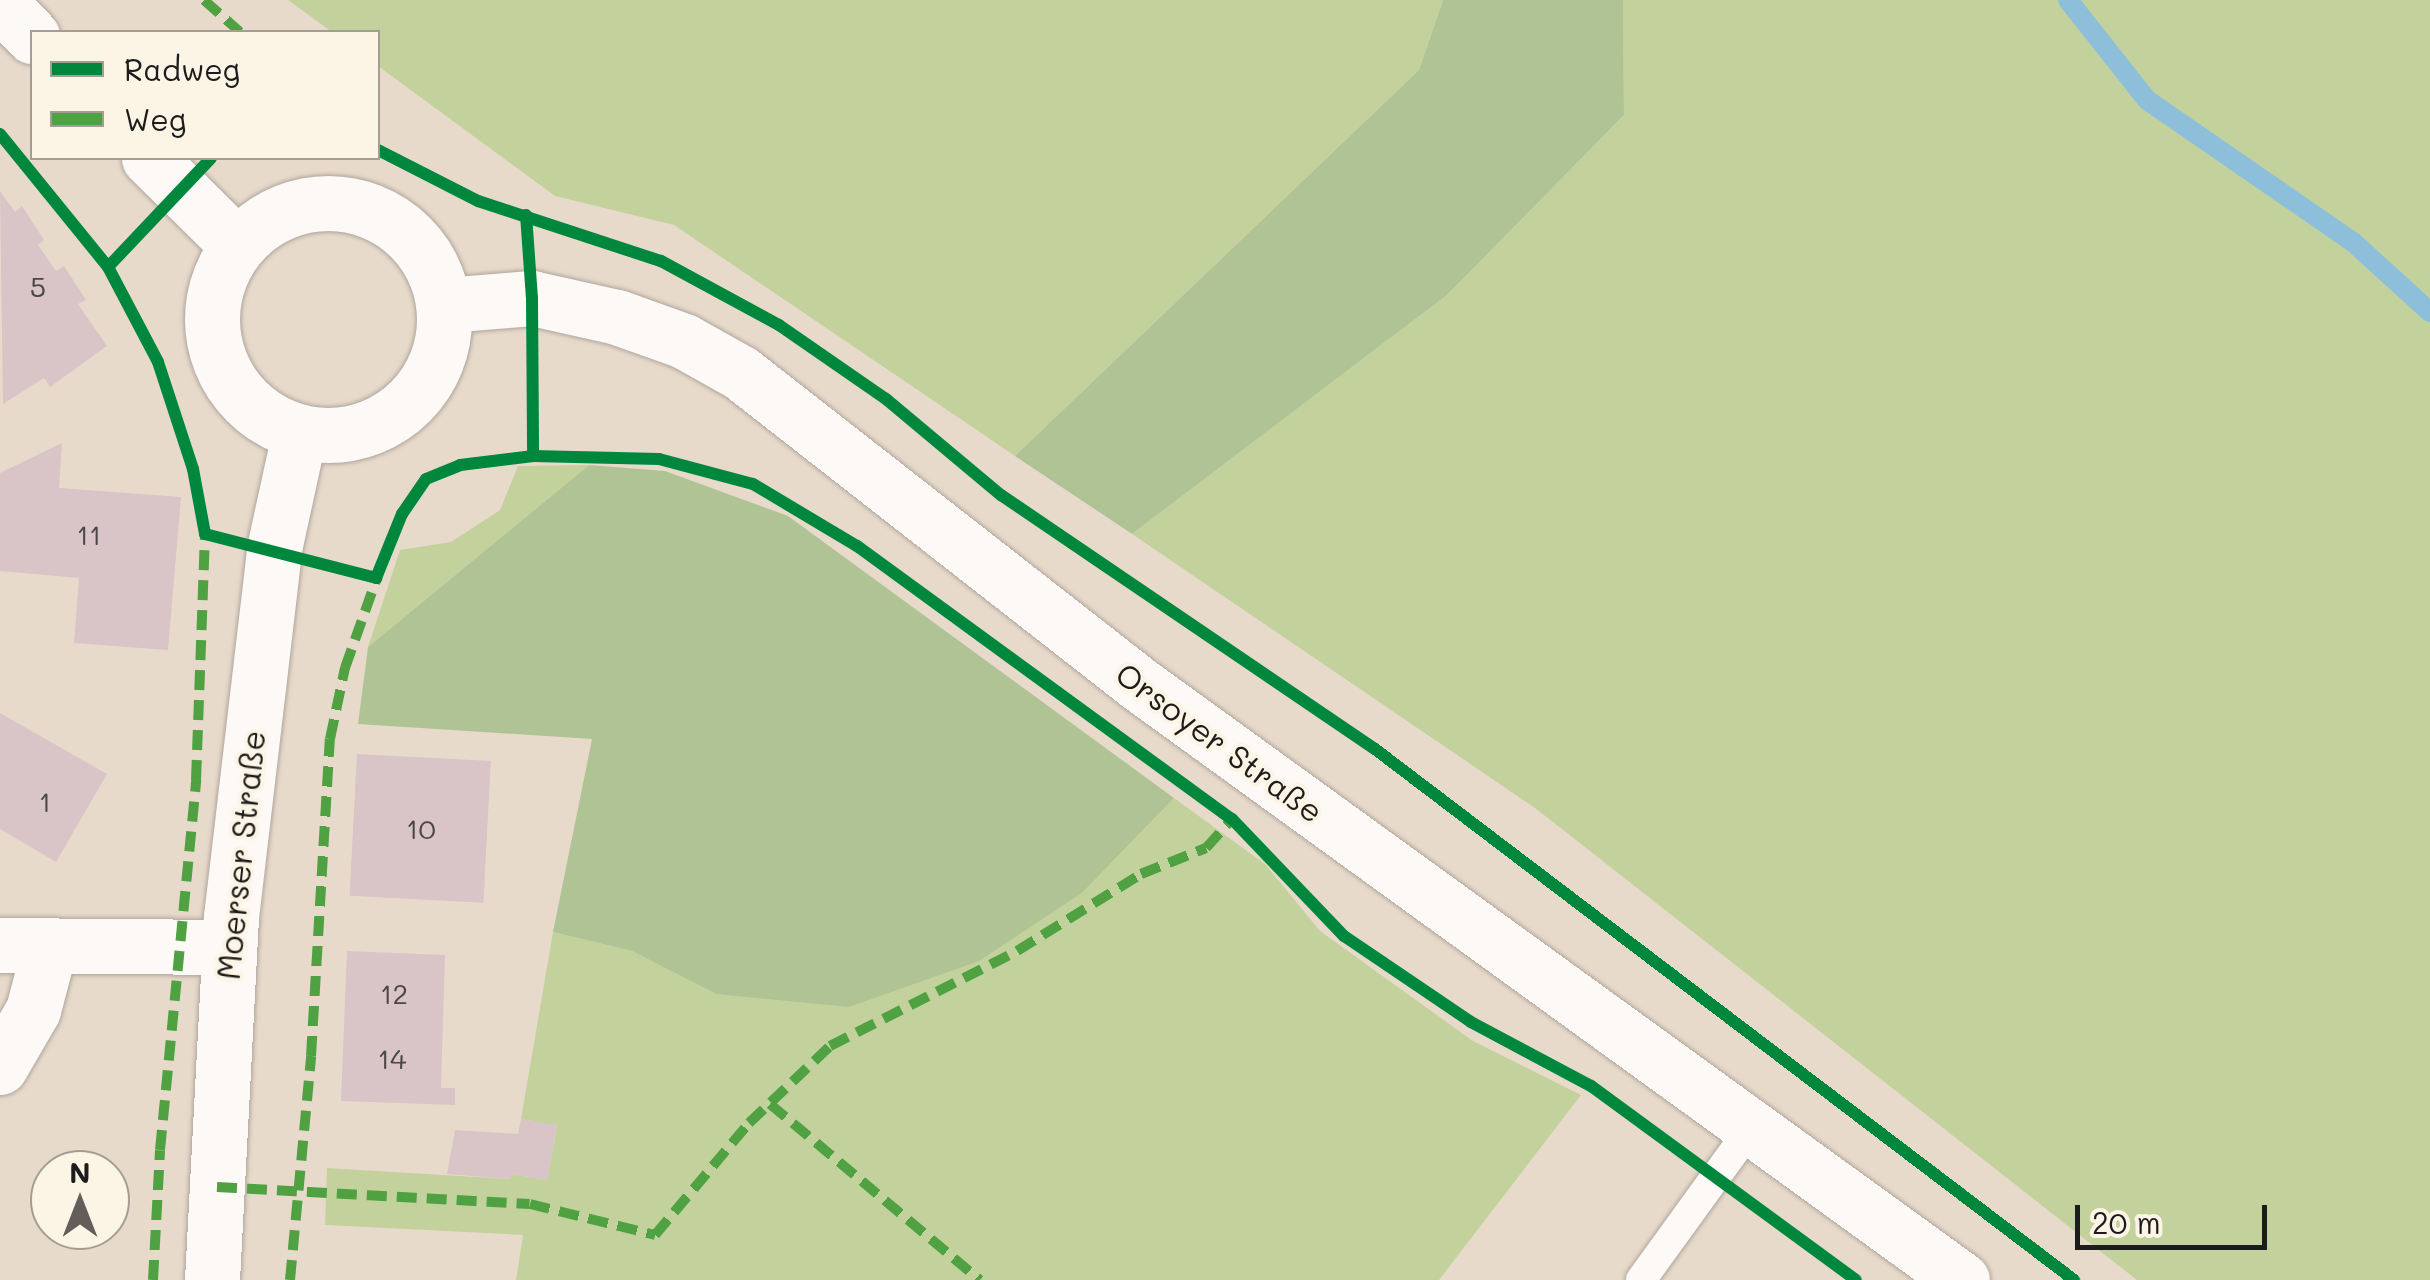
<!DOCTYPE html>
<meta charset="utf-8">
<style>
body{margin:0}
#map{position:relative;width:2430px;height:1280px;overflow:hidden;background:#e8dacb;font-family:Mali,sans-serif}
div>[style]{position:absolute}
.green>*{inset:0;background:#c3d29d}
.forest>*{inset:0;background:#b0c395}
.stream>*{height:20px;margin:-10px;padding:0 10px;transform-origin:10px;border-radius:10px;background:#8ebfda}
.building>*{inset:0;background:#d9c4c7;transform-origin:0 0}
.roads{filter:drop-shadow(0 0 2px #aea69c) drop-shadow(0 0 2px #aea69c)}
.lane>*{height:30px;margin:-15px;padding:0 15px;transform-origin:15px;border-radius:15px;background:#fcf9f7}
.street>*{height:55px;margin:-27.5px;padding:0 27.5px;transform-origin:27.5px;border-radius:27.5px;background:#fcf9f7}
.secondary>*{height:55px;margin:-27.5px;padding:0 27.5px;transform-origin:27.5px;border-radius:27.5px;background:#fcf9f7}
.secondary>.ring{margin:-27.5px;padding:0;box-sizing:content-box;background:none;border:55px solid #fcf9f7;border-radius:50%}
.quiet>*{height:10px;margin-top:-5px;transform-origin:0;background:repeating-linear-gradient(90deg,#4fa141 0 20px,transparent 0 30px)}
.cycleway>*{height:12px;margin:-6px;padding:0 6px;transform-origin:6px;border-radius:6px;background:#00873e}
span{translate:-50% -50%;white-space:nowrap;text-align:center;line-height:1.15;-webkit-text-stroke:8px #fcf5e5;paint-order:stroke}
.number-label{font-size:28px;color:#4b4647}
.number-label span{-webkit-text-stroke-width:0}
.street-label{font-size:32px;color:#1c1c1c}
.legend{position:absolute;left:30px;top:30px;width:350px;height:130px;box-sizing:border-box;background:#fcf5e5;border:2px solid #a29e95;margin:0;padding:12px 18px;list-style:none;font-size:30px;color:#1c1c1c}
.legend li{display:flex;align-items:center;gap:20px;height:50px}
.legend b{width:50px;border:2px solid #a29e95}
.north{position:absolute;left:30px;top:1150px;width:100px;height:100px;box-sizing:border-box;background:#fcf5e5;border:2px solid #a29e95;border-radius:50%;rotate:0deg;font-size:28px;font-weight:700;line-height:40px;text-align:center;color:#1c1c1c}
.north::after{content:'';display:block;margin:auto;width:35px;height:45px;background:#635e59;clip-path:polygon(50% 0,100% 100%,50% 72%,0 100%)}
.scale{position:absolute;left:2075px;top:1205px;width:192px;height:45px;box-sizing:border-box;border:5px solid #1c1c1c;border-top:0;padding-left:12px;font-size:30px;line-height:35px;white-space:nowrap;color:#1c1c1c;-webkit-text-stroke:8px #fcf5e5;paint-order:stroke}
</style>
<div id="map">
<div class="green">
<div style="clip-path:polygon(288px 0,1443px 0,1419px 70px,1015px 456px,674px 225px,555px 196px,378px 66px,378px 32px,332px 32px)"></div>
<div style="clip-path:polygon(1623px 0,2430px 0,2430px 1280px,2137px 1280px,1535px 808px,1132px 534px,1447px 295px,1624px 115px)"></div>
<div style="clip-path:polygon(589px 465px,368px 647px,400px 550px,451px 542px,500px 510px,518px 466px)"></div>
<div style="clip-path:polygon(1174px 798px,1265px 864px,1320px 931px,1473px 1041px,1581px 1095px,1439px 1280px,516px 1280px,523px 1235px,325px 1225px,327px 1168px,510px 1179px,511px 1174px,547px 1180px,557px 1126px,521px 1119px,553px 932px,632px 951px,716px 994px,1083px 892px)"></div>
</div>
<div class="forest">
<div style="clip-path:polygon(1443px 0,1623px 0,1624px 115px,1447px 295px,1132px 534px,1015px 456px,1419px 70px)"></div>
<div style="clip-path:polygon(589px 465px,665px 471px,788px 516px,1174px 798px,1083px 892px,979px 961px,849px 1007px,716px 994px,632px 951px,553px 932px,592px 739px,358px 724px,368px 647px)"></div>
</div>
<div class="stream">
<div style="left:2068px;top:0;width:127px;rotate:51.7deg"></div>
<div style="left:2147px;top:100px;width:250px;rotate:34.6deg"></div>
<div style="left:2353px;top:242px;width:104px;rotate:42.3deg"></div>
</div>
<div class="building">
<div style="clip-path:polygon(0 191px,15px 212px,22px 206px,44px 240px,38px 245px,56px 271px,64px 266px,86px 300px,78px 304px,107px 346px,50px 387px,44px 378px,3px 404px)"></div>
<div style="clip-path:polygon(62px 443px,59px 488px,181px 497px,168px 650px,74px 643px,79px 578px,0 571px,0 473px)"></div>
<div style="clip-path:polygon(0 713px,107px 774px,56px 862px,0 829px)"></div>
<div style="left:357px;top:754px;width:134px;height:142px;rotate:3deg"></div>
<div style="clip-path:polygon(347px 951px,445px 955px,441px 1088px,455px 1088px,455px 1105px,341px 1101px)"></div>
<div style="clip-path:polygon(521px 1119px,557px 1125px,547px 1180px,511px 1174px,511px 1179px,447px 1174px,455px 1130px,518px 1134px)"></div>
</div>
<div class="roads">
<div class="lane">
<div style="left:1641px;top:1280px;width:188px;rotate:-54.1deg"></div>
</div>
<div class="street">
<div style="left:0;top:945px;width:229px;rotate:0.5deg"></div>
<div style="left:0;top:1067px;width:66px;rotate:-59.9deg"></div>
<div style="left:33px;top:1010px;width:67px;rotate:-75.3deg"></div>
<div style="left:212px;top:1280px;width:363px;rotate:-87deg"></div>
<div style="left:231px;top:917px;width:371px;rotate:-83.3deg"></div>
<div style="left:274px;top:549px;width:118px;rotate:-77.7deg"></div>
</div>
<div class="secondary">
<div style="left:0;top:2px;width:47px;rotate:46.7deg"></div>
<div style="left:149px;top:158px;width:124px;rotate:44.7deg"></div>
<div class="ring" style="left:212px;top:203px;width:177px;height:177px"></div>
<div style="left:445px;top:305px;width:87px;rotate:-4.6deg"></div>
<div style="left:532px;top:298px;width:87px;rotate:12.6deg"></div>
<div style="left:617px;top:317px;width:71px;rotate:19.7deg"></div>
<div style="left:684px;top:341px;width:65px;rotate:29.3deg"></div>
<div style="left:741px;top:373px;width:505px;rotate:38deg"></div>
<div style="left:1139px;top:684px;width:1016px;rotate:35.91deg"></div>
</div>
</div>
<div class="quiet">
<div style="left:204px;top:0;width:48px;rotate:41.6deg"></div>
<div style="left:770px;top:1104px;width:274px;rotate:40deg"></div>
<div style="left:217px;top:1187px;width:313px;rotate:3.1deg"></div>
<div style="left:530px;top:1204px;width:129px;rotate:13.9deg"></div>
<div style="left:655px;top:1235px;width:146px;rotate:-50deg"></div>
<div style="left:749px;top:1123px;width:112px;rotate:-43.5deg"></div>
<div style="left:830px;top:1046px;width:210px;rotate:-26.9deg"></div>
<div style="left:1017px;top:951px;width:146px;rotate:-31.8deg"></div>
<div style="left:1141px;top:874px;width:70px;rotate:-21.8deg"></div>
<div style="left:1206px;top:848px;width:39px;rotate:-48deg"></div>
<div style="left:153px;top:1280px;width:130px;rotate:-86.9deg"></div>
<div style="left:160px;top:1150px;width:372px;rotate:-84.4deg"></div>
<div style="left:196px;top:780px;width:246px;rotate:-87.9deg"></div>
<div style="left:290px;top:1280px;width:225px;rotate:-84.6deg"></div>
<div style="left:311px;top:1056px;width:318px;rotate:-86.6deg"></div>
<div style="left:330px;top:739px;width:73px;rotate:-78.1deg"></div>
<div style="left:345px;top:668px;width:105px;rotate:-70.5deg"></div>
</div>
<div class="cycleway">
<div style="left:0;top:134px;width:171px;rotate:50.9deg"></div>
<div style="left:108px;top:267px;width:107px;rotate:62.2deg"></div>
<div style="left:158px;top:362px;width:113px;rotate:71.9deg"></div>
<div style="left:193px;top:469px;width:66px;rotate:79.5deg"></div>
<div style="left:205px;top:534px;width:177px;rotate:14.4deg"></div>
<div style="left:376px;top:578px;width:69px;rotate:-67.9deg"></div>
<div style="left:402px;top:514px;width:42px;rotate:-55.6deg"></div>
<div style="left:426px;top:479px;width:37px;rotate:-22deg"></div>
<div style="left:460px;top:465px;width:74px;rotate:-7deg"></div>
<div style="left:533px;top:456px;width:126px;rotate:1.4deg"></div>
<div style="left:659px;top:459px;width:97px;rotate:14.9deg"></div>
<div style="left:753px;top:484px;width:121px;rotate:30.8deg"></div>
<div style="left:857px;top:546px;width:464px;rotate:36.1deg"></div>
<div style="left:1232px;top:819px;width:162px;rotate:46.3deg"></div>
<div style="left:1344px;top:936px;width:153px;rotate:34.1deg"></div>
<div style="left:1471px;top:1022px;width:136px;rotate:28.1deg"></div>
<div style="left:1591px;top:1086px;width:328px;rotate:36.2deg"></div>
<div style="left:378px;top:150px;width:112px;rotate:27deg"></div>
<div style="left:478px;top:201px;width:193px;rotate:18.2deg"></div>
<div style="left:661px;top:261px;width:134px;rotate:28.5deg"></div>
<div style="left:779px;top:325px;width:130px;rotate:34.7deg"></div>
<div style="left:886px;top:399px;width:150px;rotate:39.9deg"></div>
<div style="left:1001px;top:495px;width:452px;rotate:34.2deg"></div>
<div style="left:1375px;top:749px;width:878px;rotate:37.22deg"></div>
<div style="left:526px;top:215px;width:83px;rotate:85.9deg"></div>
<div style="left:532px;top:298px;width:158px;rotate:89.6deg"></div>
<div style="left:108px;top:267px;width:150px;rotate:-46.6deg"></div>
</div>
<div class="number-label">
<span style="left:38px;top:286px">5</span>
<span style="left:89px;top:534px">11</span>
<span style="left:45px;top:801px">1</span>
<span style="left:421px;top:828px">10</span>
<span style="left:394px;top:993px">12</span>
<span style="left:392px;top:1058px">14</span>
</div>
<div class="street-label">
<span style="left:1220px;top:742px;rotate:36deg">Orsoyer Straße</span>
<span style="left:240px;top:855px;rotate:-84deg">Moerser Straße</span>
</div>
<ul class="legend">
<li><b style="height:12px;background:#00873e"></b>Radweg</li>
<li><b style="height:12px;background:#4fa141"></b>Weg</li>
</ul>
<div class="north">N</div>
<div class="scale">20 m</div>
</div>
